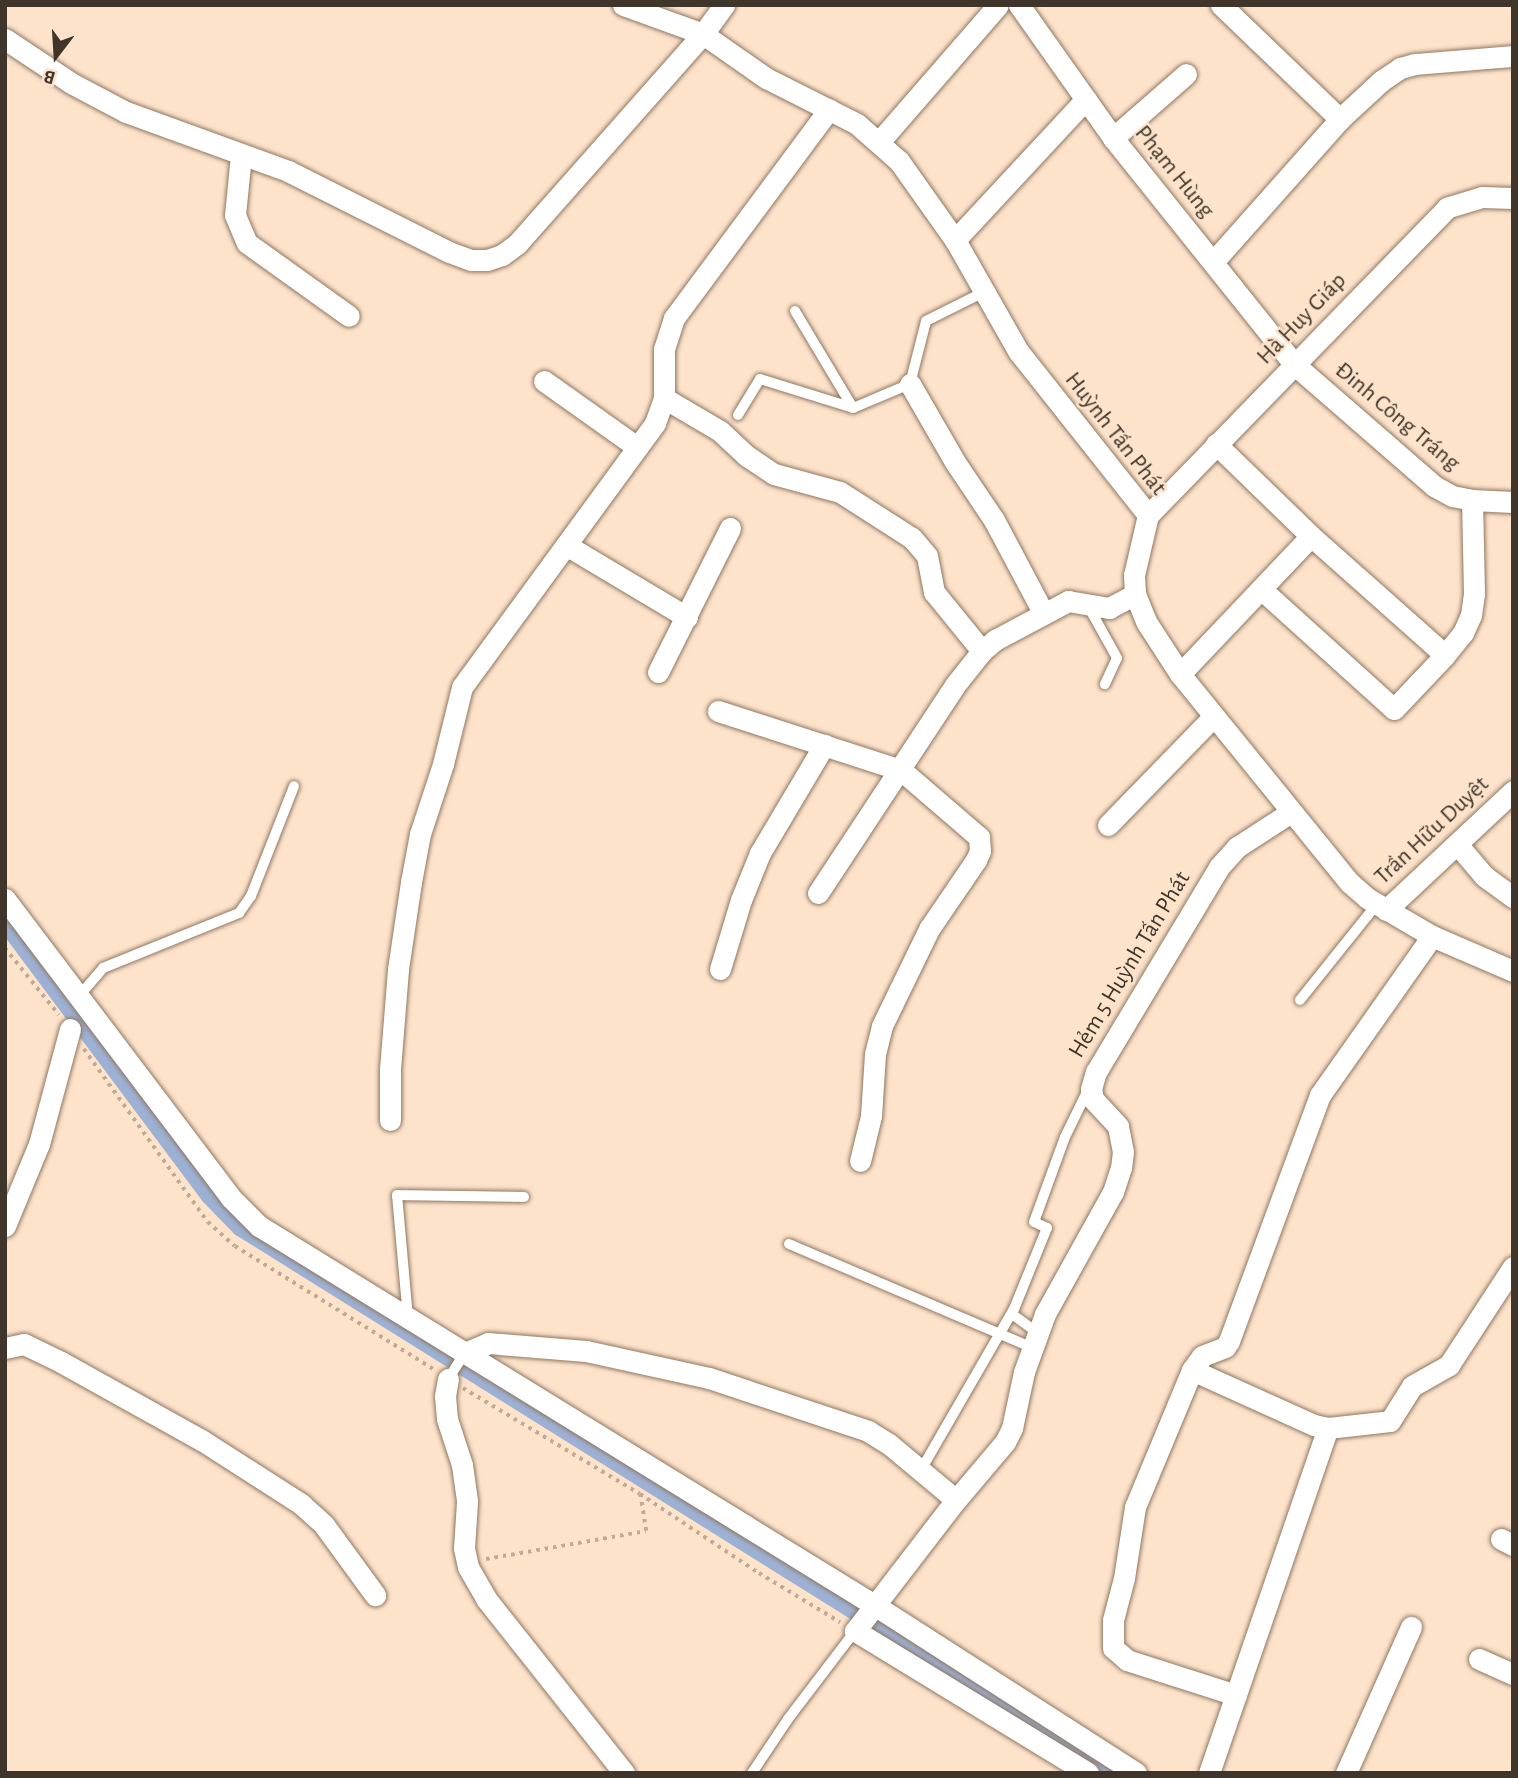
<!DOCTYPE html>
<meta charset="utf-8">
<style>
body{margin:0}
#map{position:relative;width:1518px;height:1778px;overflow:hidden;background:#fee3cb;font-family:"Alegreya Sans",sans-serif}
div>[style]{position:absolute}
.canal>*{height:18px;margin:-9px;padding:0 9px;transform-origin:9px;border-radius:9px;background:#9db1d4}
.path>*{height:3.5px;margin-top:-1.75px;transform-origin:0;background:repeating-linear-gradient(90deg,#c0aa97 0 3.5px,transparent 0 8.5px)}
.roads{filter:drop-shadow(0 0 2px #8f7761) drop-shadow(0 0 2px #8f7761)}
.service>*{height:10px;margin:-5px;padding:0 5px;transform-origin:5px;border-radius:5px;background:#fff}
.minor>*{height:21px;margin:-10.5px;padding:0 10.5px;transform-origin:10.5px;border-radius:10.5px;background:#fff}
span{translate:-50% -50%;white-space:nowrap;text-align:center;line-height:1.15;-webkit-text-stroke:5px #fee3cb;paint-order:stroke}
.street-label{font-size:24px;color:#3f352b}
.frame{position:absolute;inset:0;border:7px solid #3f352b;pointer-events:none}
.north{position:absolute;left:21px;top:21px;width:70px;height:70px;-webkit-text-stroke:5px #fee3cb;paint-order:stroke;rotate:197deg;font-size:19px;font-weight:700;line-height:28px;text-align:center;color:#3f352b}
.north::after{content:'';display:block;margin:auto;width:24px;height:32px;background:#3f352b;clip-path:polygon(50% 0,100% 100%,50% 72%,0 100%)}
</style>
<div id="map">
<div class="canal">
<div style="left:5px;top:922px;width:341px;rotate:53.2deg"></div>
<div style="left:209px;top:1195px;width:45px;rotate:45.9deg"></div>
<div style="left:240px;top:1227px;width:1031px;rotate:31.99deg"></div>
</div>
<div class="path">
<div style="left:5px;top:948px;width:86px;rotate:51.1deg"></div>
<div style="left:84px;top:1049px;width:213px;rotate:54.4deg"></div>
<div style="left:208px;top:1222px;width:36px;rotate:42deg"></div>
<div style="left:235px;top:1246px;width:233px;rotate:31.8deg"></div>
<div style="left:463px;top:1388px;width:206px;rotate:30.9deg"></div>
<div style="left:640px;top:1494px;width:143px;rotate:33.6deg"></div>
<div style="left:759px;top:1573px;width:95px;rotate:31.2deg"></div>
<div style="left:486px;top:1559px;width:162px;rotate:-9.9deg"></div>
<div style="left:646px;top:1531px;width:37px;rotate:-99deg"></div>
</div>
<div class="roads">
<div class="service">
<div style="left:795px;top:311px;width:113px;rotate:59.1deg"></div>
<div style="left:853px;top:408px;width:62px;rotate:-22.8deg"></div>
<div style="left:910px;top:384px;width:65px;rotate:-75.7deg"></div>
<div style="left:926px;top:321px;width:67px;rotate:-26.6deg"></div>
<div style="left:738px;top:415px;width:42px;rotate:-58.6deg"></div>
<div style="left:760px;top:379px;width:97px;rotate:17.3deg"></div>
<div style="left:1087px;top:604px;width:62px;rotate:60.9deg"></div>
<div style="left:1117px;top:658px;width:29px;rotate:115deg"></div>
<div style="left:79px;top:996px;width:37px;rotate:-49deg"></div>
<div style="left:103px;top:968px;width:147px;rotate:-22deg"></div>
<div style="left:239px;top:913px;width:21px;rotate:-55deg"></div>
<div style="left:251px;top:896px;width:118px;rotate:-68.6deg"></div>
<div style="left:1300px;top:1000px;width:123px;rotate:-51.3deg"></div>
<div style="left:789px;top:1244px;width:263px;rotate:23.1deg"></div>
<div style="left:408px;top:1318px;width:123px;rotate:-95.1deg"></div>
<div style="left:397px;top:1195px;width:127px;rotate:0.9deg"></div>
<div style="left:1038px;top:1333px;width:32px;rotate:-144deg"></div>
<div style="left:1012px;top:1314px;width:93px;rotate:-67.9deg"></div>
<div style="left:1047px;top:1228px;width:14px;rotate:-155deg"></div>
<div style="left:1034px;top:1222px;width:90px;rotate:-70deg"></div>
<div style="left:1065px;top:1137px;width:52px;rotate:-63.9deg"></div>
<div style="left:448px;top:1379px;width:31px;rotate:-57deg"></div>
<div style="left:921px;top:1470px;width:186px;rotate:-60deg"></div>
<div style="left:752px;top:1773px;width:65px;rotate:-56.3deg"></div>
<div style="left:788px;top:1719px;width:111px;rotate:-52.7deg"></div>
</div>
<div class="minor">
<div style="left:623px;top:5px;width:85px;rotate:19.9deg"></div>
<div style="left:703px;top:34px;width:77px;rotate:34.9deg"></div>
<div style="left:766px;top:78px;width:102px;rotate:26.8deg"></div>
<div style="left:857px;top:124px;width:56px;rotate:41.4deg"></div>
<div style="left:899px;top:161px;width:97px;rotate:54.7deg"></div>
<div style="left:955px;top:240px;width:128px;rotate:60.4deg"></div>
<div style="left:1018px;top:351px;width:209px;rotate:51.6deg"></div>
<div style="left:1019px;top:5px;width:163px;rotate:54.7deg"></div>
<div style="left:1113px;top:138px;width:291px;rotate:51.3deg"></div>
<div style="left:1295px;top:365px;width:184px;rotate:41deg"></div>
<div style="left:1434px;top:486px;width:21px;rotate:29deg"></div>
<div style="left:1452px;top:496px;width:20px;rotate:11deg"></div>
<div style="left:1472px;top:500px;width:41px;rotate:2.8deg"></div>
<div style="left:1221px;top:5px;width:165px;rotate:43.8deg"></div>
<div style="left:5px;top:39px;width:79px;rotate:33.7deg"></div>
<div style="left:71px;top:83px;width:62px;rotate:27.8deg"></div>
<div style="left:126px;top:112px;width:172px;rotate:20deg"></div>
<div style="left:288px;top:171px;width:180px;rotate:26.7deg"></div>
<div style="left:449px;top:252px;width:23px;rotate:20deg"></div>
<div style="left:471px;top:260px;width:16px"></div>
<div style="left:487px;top:260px;width:16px;rotate:-18deg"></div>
<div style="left:502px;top:255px;width:19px;rotate:-36deg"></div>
<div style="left:517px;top:244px;width:281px;rotate:-48.5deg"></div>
<div style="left:703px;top:34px;width:36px;rotate:-54deg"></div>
<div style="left:1113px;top:138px;width:97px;rotate:-41.2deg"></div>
<div style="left:879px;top:142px;width:181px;rotate:-49deg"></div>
<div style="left:241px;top:155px;width:60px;rotate:95.7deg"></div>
<div style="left:235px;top:215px;width:30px;rotate:67deg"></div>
<div style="left:247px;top:243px;width:125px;rotate:35.6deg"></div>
<div style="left:1513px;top:198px;width:31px;rotate:-178deg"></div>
<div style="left:1482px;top:197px;width:37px;rotate:163deg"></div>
<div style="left:1447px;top:208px;width:429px;rotate:134.2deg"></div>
<div style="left:1148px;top:515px;width:62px;rotate:103.1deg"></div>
<div style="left:1134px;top:575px;width:19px;rotate:87deg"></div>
<div style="left:1135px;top:594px;width:31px;rotate:68deg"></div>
<div style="left:1147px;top:623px;width:61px;rotate:57.1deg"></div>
<div style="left:1180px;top:674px;width:269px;rotate:50.9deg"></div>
<div style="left:1350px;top:883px;width:23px;rotate:41deg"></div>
<div style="left:1367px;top:898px;width:75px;rotate:30.3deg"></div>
<div style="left:1432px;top:936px;width:88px;rotate:23.4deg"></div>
<div style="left:955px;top:240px;width:192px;rotate:-47.1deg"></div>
<div style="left:1213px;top:262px;width:191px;rotate:-48.4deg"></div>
<div style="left:1340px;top:119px;width:56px;rotate:-42.8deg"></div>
<div style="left:1381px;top:81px;width:23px;rotate:-34deg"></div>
<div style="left:1400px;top:68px;width:16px;rotate:-15deg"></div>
<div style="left:1415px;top:64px;width:98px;rotate:-4.7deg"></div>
<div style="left:544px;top:381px;width:114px;rotate:35.4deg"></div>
<div style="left:910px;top:384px;width:90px;rotate:60deg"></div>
<div style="left:955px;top:462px;width:70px;rotate:56.1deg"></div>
<div style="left:994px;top:520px;width:106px;rotate:62deg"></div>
<div style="left:664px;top:398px;width:65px;rotate:30.5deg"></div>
<div style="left:720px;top:431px;width:37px;rotate:43deg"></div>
<div style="left:747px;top:456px;width:32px;rotate:34deg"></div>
<div style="left:774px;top:474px;width:68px;rotate:15.3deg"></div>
<div style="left:840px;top:492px;width:85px;rotate:32.6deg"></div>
<div style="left:912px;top:538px;width:23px;rotate:50deg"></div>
<div style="left:927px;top:556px;width:37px;rotate:79deg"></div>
<div style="left:934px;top:592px;width:76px;rotate:50.9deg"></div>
<div style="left:1216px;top:444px;width:132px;rotate:44.1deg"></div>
<div style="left:1311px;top:536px;width:179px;rotate:41.6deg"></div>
<div style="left:566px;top:545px;width:141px;rotate:30.8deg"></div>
<div style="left:1261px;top:589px;width:179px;rotate:42.1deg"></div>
<div style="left:1394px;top:709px;width:74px;rotate:-46.6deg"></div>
<div style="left:1445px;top:655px;width:28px;rotate:-51deg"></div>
<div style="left:1463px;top:633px;width:20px;rotate:-66deg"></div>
<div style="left:1471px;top:615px;width:21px;rotate:-82deg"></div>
<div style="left:1474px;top:594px;width:94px;rotate:-91.2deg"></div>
<div style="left:658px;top:672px;width:161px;rotate:-63.4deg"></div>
<div style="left:1180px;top:674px;width:190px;rotate:-46.5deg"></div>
<div style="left:718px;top:711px;width:192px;rotate:17.9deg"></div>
<div style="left:901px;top:770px;width:103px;rotate:40.7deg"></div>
<div style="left:979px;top:837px;width:14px;rotate:86deg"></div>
<div style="left:980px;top:851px;width:10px;rotate:114deg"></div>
<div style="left:976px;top:860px;width:83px;rotate:124.3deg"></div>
<div style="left:929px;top:929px;width:108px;rotate:115.9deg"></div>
<div style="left:882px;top:1026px;width:29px;rotate:104deg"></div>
<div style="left:875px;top:1054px;width:62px;rotate:93.7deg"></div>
<div style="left:871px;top:1116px;width:46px;rotate:103.7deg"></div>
<div style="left:1108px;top:825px;width:152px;rotate:-45.8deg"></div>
<div style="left:1457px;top:844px;width:42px;rotate:49.8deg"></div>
<div style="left:1484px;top:876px;width:36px;rotate:36deg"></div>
<div style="left:818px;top:893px;width:249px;rotate:-56.6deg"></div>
<div style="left:955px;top:685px;width:43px;rotate:-51.5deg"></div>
<div style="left:982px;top:651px;width:17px;rotate:-40deg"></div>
<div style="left:995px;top:640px;width:83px;rotate:-28.1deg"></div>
<div style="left:1068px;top:601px;width:42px;rotate:9.7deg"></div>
<div style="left:1109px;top:608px;width:30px;rotate:-28deg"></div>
<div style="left:5px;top:899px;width:375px;rotate:52.9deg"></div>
<div style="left:231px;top:1198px;width:40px;rotate:45deg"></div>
<div style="left:259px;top:1226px;width:725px;rotate:31.63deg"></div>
<div style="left:876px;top:1606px;width:309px;rotate:32.7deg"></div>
<div style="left:1386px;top:910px;width:174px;rotate:-43.1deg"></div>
<div style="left:720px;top:969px;width:72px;rotate:-73.1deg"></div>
<div style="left:741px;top:900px;width:51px;rotate:-68deg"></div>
<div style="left:760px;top:853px;width:126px;rotate:-59.3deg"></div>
<div style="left:390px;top:1120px;width:51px;rotate:-90deg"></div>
<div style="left:390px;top:1069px;width:100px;rotate:-85.4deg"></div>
<div style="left:398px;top:969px;width:88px;rotate:-81.5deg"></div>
<div style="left:411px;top:882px;width:49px;rotate:-79.4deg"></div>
<div style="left:420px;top:834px;width:74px;rotate:-71.8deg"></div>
<div style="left:443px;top:764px;width:79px;rotate:-76.1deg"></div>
<div style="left:462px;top:687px;width:327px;rotate:-53.8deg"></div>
<div style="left:655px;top:423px;width:27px;rotate:-70deg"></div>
<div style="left:664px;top:398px;width:49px;rotate:-90deg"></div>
<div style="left:664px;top:349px;width:33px;rotate:-72deg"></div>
<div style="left:674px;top:318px;width:260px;rotate:-53.4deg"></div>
<div style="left:5px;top:1226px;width:89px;rotate:-67.5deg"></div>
<div style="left:39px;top:1144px;width:119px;rotate:-74.9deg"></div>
<div style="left:5px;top:1348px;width:19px;rotate:-12deg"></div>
<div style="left:24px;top:1344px;width:41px;rotate:25.9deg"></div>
<div style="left:61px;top:1362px;width:162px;rotate:29.1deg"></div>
<div style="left:203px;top:1441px;width:117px;rotate:32.7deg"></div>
<div style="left:301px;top:1504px;width:31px;rotate:42deg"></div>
<div style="left:324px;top:1525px;width:87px;rotate:53.9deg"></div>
<div style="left:465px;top:1353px;width:25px;rotate:-23deg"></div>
<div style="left:488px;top:1343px;width:98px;rotate:4.7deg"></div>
<div style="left:586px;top:1351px;width:126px;rotate:12.4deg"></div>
<div style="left:709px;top:1378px;width:168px;rotate:18.4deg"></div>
<div style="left:868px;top:1431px;width:25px;rotate:32deg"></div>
<div style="left:889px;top:1444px;width:87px;rotate:39.9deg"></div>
<div style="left:1192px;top:1370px;width:134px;rotate:24.3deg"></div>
<div style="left:1314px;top:1425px;width:14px;rotate:12deg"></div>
<div style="left:448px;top:1379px;width:17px;rotate:100deg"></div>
<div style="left:445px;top:1396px;width:23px;rotate:85deg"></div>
<div style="left:447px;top:1419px;width:48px;rotate:71.9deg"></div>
<div style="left:462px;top:1465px;width:37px;rotate:82deg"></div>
<div style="left:467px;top:1502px;width:46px;rotate:93.7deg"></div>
<div style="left:464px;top:1548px;width:19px;rotate:78deg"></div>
<div style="left:468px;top:1567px;width:38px;rotate:60deg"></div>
<div style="left:487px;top:1600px;width:221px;rotate:51.6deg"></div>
<div style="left:1501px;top:1539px;width:13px;rotate:27deg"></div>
<div style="left:1479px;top:1659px;width:37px;rotate:24deg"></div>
<div style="left:1236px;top:1695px;width:114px;rotate:-162.2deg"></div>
<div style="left:1127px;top:1660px;width:18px;rotate:-139deg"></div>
<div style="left:1113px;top:1648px;width:28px;rotate:-90deg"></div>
<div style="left:1113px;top:1620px;width:43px;rotate:-75.3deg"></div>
<div style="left:1124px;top:1578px;width:72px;rotate:-81.2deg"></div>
<div style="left:1135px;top:1507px;width:148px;rotate:-67.4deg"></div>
<div style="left:1192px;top:1370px;width:17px;rotate:-54deg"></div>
<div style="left:1202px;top:1356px;width:25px;rotate:-21deg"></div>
<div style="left:1225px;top:1347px;width:7px;rotate:-56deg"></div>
<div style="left:1229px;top:1341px;width:262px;rotate:-69.7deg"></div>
<div style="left:1320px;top:1095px;width:194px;rotate:-54.8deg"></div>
<div style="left:1088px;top:1773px;width:273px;rotate:-148.6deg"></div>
<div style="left:855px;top:1631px;width:165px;rotate:-52.4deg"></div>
<div style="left:956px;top:1500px;width:76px;rotate:-49.8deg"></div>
<div style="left:1005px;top:1442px;width:16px;rotate:-63deg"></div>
<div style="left:1012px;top:1428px;width:57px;rotate:-77.9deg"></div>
<div style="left:1024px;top:1372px;width:62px;rotate:-70.1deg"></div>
<div style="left:1045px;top:1314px;width:140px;rotate:-60.9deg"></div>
<div style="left:1113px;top:1192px;width:25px;rotate:-72deg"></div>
<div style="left:1121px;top:1168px;width:16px;rotate:-83deg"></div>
<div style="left:1123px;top:1152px;width:26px;rotate:-101deg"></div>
<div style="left:1118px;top:1126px;width:37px;rotate:-133deg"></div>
<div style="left:1093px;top:1099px;width:10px;rotate:-101deg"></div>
<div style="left:1091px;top:1089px;width:18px;rotate:-74deg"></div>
<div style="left:1096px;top:1072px;width:239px;rotate:-59deg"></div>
<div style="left:1219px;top:867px;width:27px;rotate:-48deg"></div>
<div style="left:1237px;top:847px;width:64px;rotate:-32.9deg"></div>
<div style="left:1209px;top:1773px;width:365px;rotate:-71deg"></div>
<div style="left:1328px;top:1428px;width:62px;rotate:-6.4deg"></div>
<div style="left:1390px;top:1421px;width:41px;rotate:-57.8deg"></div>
<div style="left:1412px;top:1386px;width:43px;rotate:-29.6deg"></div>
<div style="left:1449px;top:1365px;width:117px;rotate:-56.9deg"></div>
<div style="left:1346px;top:1773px;width:160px;rotate:-66deg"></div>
</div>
</div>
<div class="street-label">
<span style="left:1174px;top:172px;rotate:51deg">Phạm Hùng</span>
<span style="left:1302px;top:319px;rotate:-46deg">Hà Huy Giáp</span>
<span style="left:1397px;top:417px;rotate:40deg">Đinh Công Tráng</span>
<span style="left:1115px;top:434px;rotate:52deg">Huỳnh Tấn Phát</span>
<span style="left:1432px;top:831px;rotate:-43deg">Trần Hữu Duyệt</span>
<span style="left:1130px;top:965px;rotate:-59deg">Hẻm 5 Huỳnh Tấn Phát</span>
</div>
<div class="frame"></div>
<div class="north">B</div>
</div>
